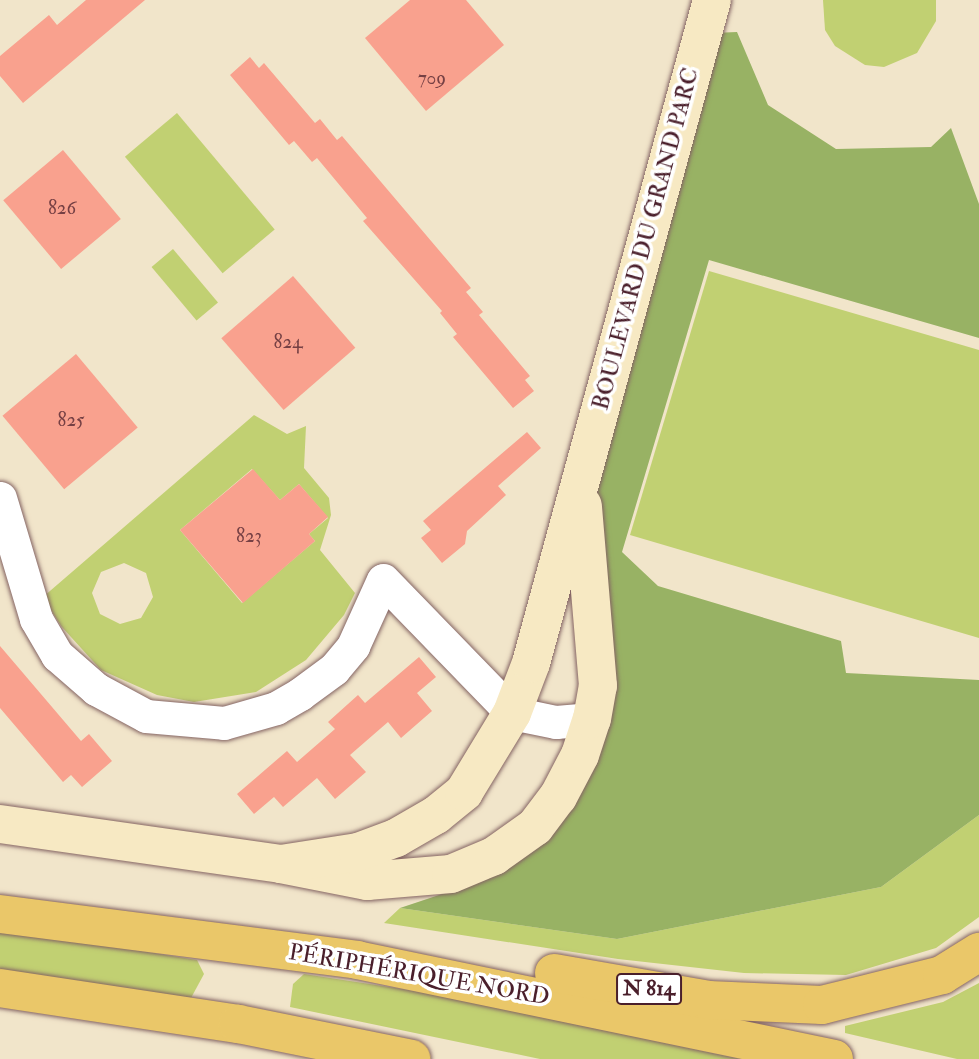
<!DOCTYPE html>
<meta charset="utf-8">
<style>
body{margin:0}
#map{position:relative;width:979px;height:1059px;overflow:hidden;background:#f1e5ca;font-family:"IM FELL Double Pica",serif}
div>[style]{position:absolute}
.green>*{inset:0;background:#c1d072;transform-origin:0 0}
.forest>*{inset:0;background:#98b264}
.building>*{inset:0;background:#f9a18e;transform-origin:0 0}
.roads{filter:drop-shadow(0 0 2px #846463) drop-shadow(0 0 2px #846463)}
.street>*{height:33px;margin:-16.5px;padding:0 16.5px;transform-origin:16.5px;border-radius:16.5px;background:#fff}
.secondary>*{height:38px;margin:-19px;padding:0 19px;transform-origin:19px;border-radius:19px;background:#f7e9c3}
.highway>*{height:38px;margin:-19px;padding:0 19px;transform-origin:19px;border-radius:19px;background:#eac769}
span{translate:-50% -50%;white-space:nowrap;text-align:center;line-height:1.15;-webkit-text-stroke:7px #fff;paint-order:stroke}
.number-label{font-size:19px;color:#764044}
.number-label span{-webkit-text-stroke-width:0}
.shield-label span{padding:2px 5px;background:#fff;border:2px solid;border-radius:5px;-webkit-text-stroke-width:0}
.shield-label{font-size:21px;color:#4a1f2b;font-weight:700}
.street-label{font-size:23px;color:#4a1f2b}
</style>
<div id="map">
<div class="green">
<div style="clip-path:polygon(823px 0,936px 0,936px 21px,917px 53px,884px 67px,865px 65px,835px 46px,825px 30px)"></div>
<div style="left:177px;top:113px;width:152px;height:68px;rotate:50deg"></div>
<div style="left:173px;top:249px;width:70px;height:28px;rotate:50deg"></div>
<div style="clip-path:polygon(709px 271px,979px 350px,979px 638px,630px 535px)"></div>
<div style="clip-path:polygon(evenodd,254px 415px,287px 434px,306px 426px,304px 468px,329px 498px,331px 515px,320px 550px,355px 593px,344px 615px,306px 660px,256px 692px,194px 702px,157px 695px,101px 670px,61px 626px,43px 597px,254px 415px,252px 469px,280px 500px,299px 484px,328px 518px,309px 534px,315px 541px,242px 603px,180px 530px,252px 469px,254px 415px,124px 563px,146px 573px,153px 597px,141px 618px,120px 624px,100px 614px,92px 593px,101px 572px,124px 563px)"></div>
<div style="clip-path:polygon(979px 815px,979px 917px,936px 948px,846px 975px,744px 973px,618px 959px,384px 923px,400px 908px,617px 939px,881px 887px)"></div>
<div style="clip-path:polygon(0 928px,197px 960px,204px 974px,191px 998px,0 971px)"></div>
<div style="clip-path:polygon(304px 974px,422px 992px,741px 1059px,540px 1059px,290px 1007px,293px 984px)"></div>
<div style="clip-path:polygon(979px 983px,979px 1059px,957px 1059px,845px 1033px,845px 1026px,943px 1002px)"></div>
</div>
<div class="forest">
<div style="clip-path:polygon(737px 32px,768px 105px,836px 149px,931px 147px,951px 128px,979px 204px,979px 338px,709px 260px,622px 552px,658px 586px,841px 641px,846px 673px,979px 680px,979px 815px,881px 887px,617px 939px,400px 908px,487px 879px,607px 730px,611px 614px,594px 505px,713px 33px)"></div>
</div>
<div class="building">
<div style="clip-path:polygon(86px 0,145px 0,23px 103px,0 76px,0 56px,49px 15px,57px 25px)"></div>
<div style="clip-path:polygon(410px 0,466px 0,504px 45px,426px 111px,365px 38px)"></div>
<div style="clip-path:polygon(250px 57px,259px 68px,264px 63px,315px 123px,320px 119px,337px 140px,342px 136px,471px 288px,466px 292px,483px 312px,479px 315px,530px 376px,525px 380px,534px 391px,513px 408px,453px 337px,457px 334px,440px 313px,442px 311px,363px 221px,367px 218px,317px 158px,312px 162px,294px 141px,289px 145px,230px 75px)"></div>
<div style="left:63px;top:150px;width:90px;height:78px;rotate:50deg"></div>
<div style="left:293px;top:276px;width:95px;height:95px;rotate:49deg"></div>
<div style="left:76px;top:354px;width:96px;height:96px;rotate:50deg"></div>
<div style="clip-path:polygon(527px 432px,541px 448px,498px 486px,506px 495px,467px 531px,465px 544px,442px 563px,421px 538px,431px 530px,423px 521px)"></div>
<div style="clip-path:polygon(253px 469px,280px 500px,299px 484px,328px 517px,309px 534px,315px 541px,243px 603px,180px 530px)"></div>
<div style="clip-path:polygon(0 646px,81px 741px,89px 734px,112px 761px,82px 787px,71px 775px,63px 782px,0 708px)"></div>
<div style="clip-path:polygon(419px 657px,436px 677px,417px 693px,432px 711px,401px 738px,388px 722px,350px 755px,366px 772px,335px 799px,317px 778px,283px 807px,274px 797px,254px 814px,237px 794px,287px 751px,297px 762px,335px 729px,328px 722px,358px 695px,365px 703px)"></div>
</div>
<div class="roads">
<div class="street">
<div style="left:0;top:498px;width:126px;rotate:73.4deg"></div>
<div style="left:36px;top:619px;width:42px;rotate:59.7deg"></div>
<div style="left:57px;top:655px;width:52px;rotate:41.1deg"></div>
<div style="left:96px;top:689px;width:57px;rotate:28.4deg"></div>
<div style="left:146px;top:716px;width:78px;rotate:5.1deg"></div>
<div style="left:224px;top:723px;width:54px;rotate:-16.1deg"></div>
<div style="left:276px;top:708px;width:28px;rotate:-30deg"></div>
<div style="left:300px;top:694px;width:42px;rotate:-36.3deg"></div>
<div style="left:334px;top:669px;width:30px;rotate:-50deg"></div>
<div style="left:353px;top:646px;width:72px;rotate:-65.6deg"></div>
<div style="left:383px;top:580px;width:185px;rotate:45.9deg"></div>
<div style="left:512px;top:713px;width:45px;rotate:11.6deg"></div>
<div style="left:556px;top:722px;width:36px;rotate:-5deg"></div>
</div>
<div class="secondary">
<div style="left:0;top:824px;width:284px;rotate:8.1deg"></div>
<div style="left:281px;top:864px;width:88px;rotate:11.2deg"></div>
<div style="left:367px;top:881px;width:84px;rotate:-4.8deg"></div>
<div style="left:451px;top:874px;width:47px;rotate:-22.7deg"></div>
<div style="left:494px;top:856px;width:50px;rotate:-35.3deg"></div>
<div style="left:535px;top:827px;width:38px;rotate:-53deg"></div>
<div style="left:558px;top:797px;width:47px;rotate:-62.4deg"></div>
<div style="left:580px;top:755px;width:38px;rotate:-72deg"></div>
<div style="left:592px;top:719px;width:34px;rotate:-80deg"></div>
<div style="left:598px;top:686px;width:181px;rotate:-94.8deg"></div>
<div style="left:281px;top:864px;width:78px;rotate:-8.9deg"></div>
<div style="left:358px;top:852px;width:40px;rotate:-20.2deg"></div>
<div style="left:396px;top:838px;width:46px;rotate:-29.9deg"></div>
<div style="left:436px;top:815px;width:36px;rotate:-39deg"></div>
<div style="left:464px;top:792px;width:92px;rotate:-58.7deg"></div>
<div style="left:512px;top:713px;width:53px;rotate:-69.2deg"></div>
<div style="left:531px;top:663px;width:687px;rotate:-74.73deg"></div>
</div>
<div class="highway">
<div style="left:0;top:914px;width:360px;rotate:7.3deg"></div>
<div style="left:357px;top:960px;width:487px;rotate:11.7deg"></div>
<div style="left:554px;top:973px;width:156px;rotate:9.9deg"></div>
<div style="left:708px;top:1000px;width:114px;rotate:2.5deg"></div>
<div style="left:822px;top:1005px;width:124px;rotate:-14deg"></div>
<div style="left:942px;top:975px;width:44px;rotate:-31.9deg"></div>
<div style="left:0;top:988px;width:241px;rotate:8.6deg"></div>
<div style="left:238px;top:1024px;width:177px;rotate:11.4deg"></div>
</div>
</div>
<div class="number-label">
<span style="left:432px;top:79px">709</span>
<span style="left:62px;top:209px">826</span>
<span style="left:288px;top:343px">824</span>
<span style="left:71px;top:421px">825</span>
<span style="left:249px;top:537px">823</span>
</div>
<div class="shield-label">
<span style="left:649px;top:989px">N 814</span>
</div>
<div class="street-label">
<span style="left:646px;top:239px;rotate:-75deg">BOULEVARD DU GRAND PARC</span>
<span style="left:419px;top:975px;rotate:10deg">PÉRIPHÉRIQUE NORD</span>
</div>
</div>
